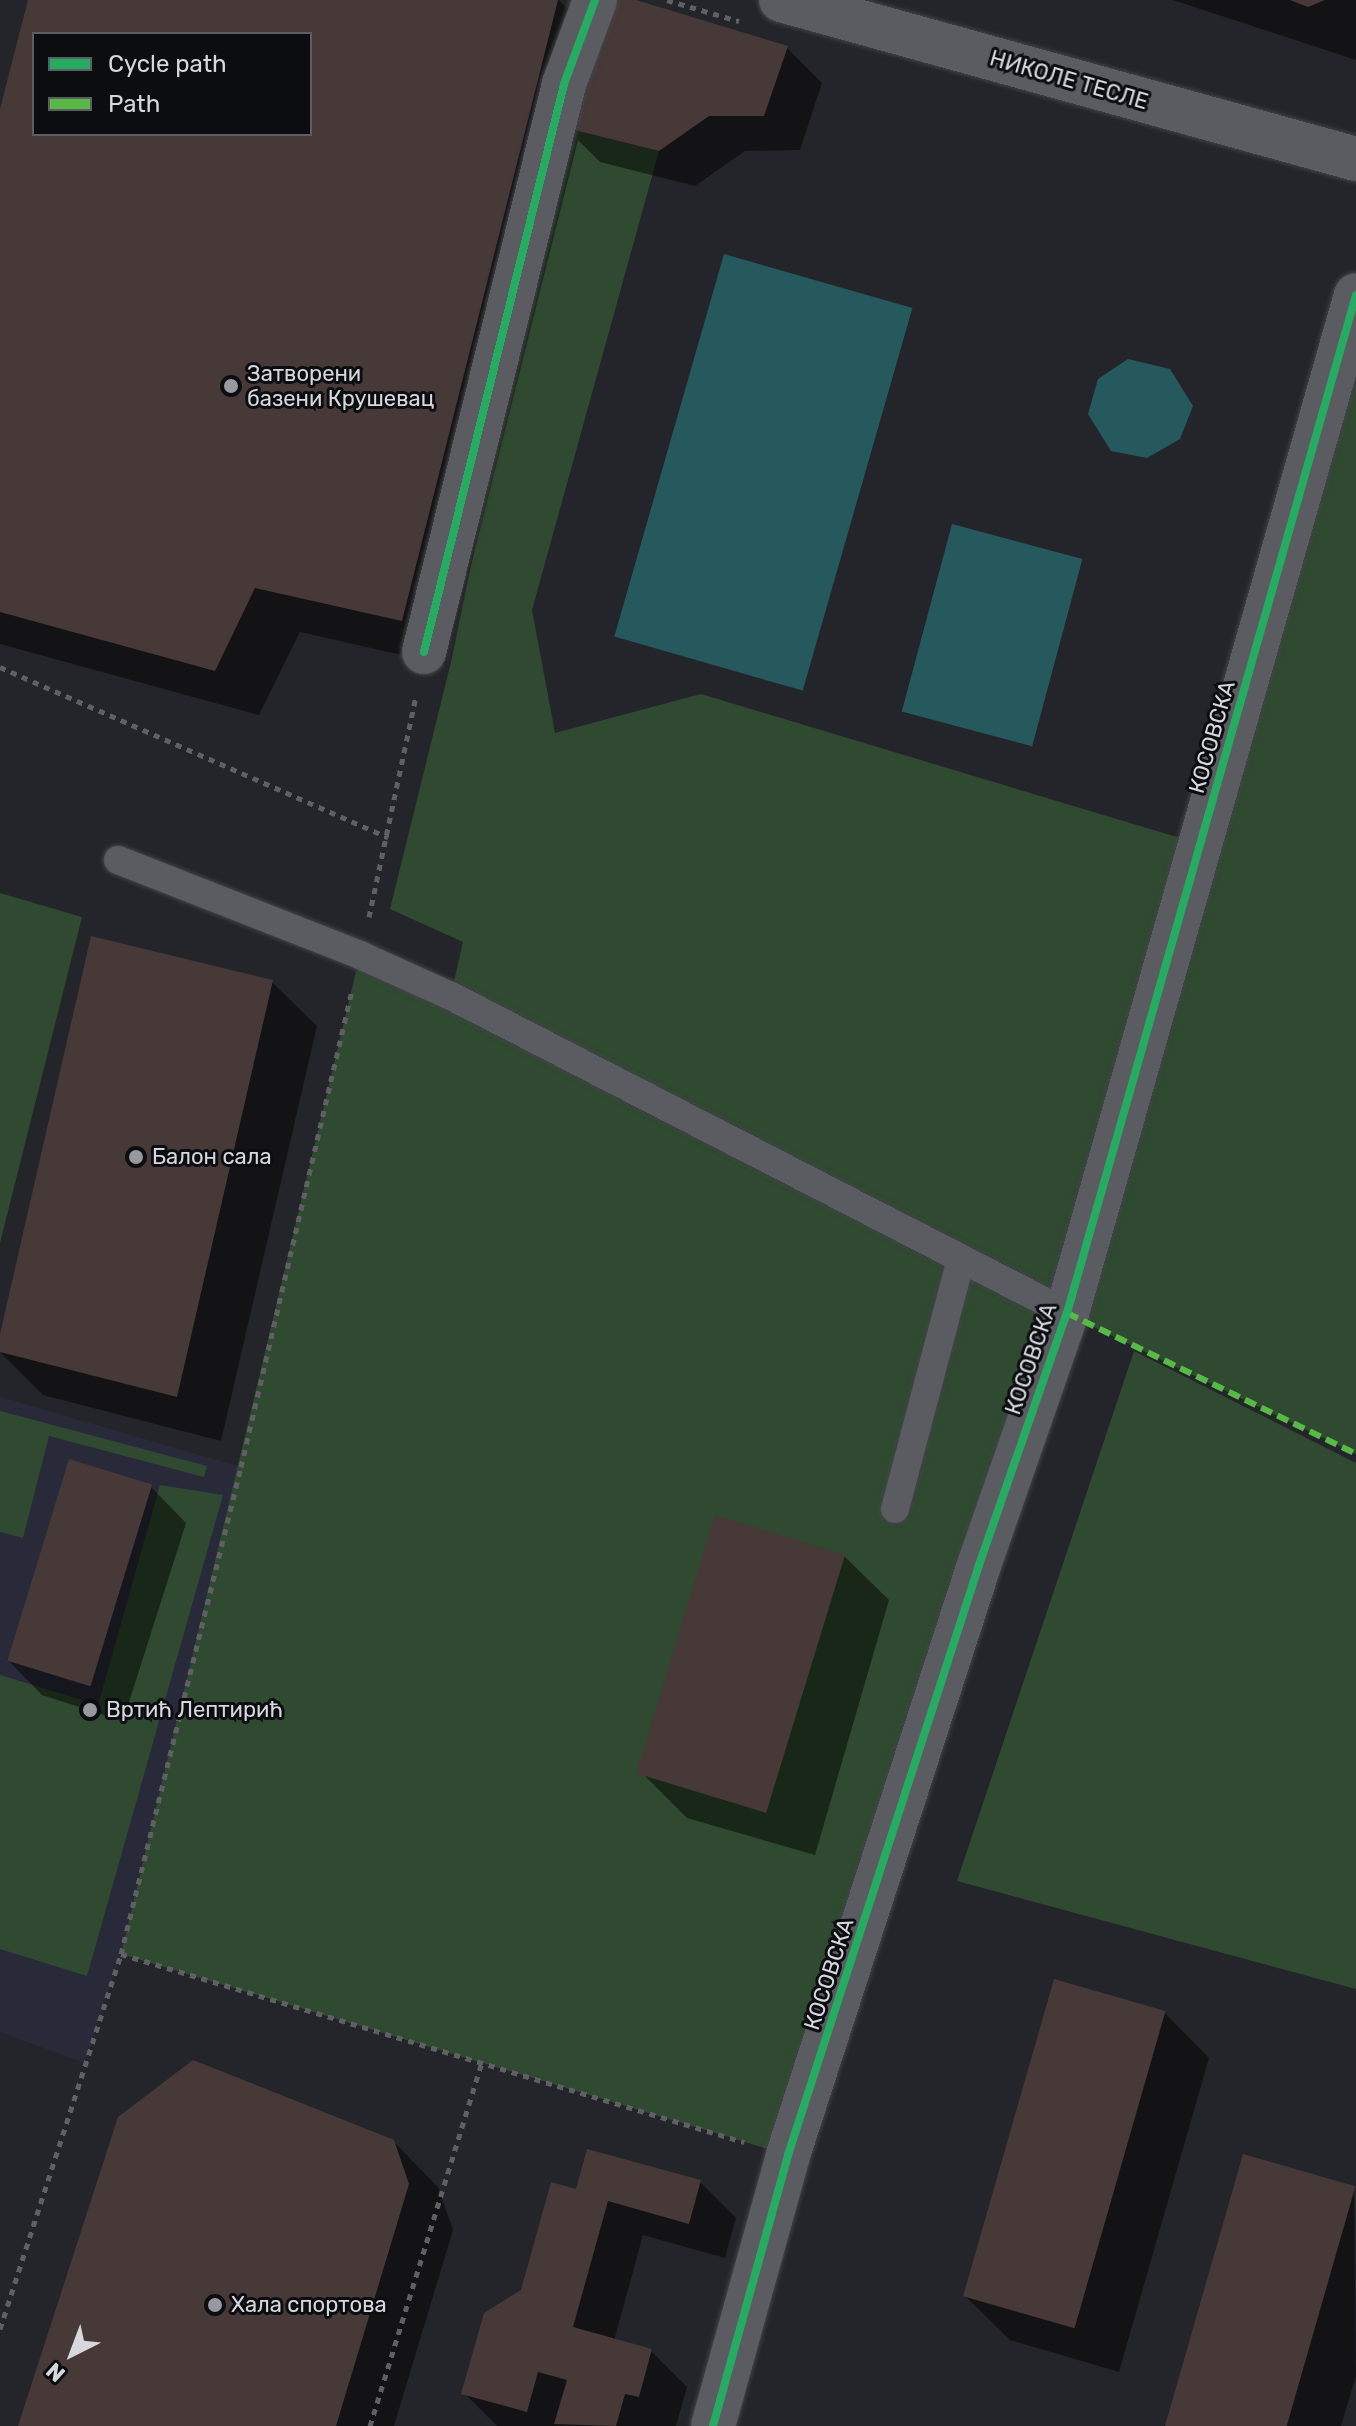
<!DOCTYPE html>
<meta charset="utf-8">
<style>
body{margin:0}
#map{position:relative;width:1356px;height:2426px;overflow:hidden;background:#24252a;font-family:Rubik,sans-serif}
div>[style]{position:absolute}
.built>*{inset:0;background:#282a39}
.green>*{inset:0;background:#2f4a30}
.water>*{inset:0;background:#25595e;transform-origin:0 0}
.shadow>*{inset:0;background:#0007}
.building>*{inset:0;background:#463938;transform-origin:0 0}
.path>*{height:5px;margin-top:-2.5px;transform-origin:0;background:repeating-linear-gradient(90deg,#606064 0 6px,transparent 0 12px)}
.roads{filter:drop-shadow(0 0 2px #424347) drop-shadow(0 0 2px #424347)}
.lane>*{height:28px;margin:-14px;padding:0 14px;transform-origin:14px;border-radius:14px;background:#5b5c61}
.street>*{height:44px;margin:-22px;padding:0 22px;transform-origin:22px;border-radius:22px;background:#5b5c61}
.secondary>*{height:44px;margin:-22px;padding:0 22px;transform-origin:22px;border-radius:22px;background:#5b5c61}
.quiet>*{height:6px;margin-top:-3px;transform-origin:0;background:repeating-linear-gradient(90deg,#58b947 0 12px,transparent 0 18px)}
.cycleway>*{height:8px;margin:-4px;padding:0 4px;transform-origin:4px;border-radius:4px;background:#26ab63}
.dots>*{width:22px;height:22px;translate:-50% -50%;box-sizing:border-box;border:4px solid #0c0d11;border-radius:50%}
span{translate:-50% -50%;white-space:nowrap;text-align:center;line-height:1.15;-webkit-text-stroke:6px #0c0d11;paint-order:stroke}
.street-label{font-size:22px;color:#d7d8de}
.poi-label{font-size:22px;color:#d7d8de}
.left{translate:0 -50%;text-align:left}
.legend{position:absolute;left:32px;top:32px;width:280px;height:104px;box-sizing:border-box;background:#0c0d11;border:2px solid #5d5e63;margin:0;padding:10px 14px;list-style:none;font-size:24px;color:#d7d8de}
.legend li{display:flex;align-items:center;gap:16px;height:40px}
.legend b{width:40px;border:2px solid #5d5e63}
.north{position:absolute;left:32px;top:2314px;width:80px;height:80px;-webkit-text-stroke:6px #0c0d11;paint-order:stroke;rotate:222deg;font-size:22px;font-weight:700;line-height:32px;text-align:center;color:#d7d8de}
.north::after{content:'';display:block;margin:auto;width:28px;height:36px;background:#d7d8de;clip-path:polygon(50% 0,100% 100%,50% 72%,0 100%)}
</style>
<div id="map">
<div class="built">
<div style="clip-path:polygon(0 1397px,241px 1467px,121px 1954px,85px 2063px,0 2032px)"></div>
</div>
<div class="green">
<div style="clip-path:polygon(562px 127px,659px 151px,532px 610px,555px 733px,701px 694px,1200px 844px,1356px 295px,1356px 1454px,1067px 1314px,788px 2155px,121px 1954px,360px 955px,451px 995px,463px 942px,390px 909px,451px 662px)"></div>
<div style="clip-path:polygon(0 893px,82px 917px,0 1243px)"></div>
<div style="clip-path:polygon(1134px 1351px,1356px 1463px,1356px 1989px,957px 1881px)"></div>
<div style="clip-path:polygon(0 1411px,207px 1466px,204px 1477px,49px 1436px,23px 1538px,0 1532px)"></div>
<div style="clip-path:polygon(160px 1485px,223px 1495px,87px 1976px,0 1949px,0 1675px,98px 1705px)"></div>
</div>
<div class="water">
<div style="left:724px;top:254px;width:196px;height:398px;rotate:16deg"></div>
<div style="clip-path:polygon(1128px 359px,1170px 369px,1193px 406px,1180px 439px,1147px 458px,1111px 451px,1088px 414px,1098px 379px)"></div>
<div style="left:952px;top:524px;width:135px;height:194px;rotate:15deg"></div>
</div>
<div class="shadow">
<div style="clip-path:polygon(evenodd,29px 0,559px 0,591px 33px,629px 0,787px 48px,822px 83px,800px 150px,745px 151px,695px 186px,600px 162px,578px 140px,446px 665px,300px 632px,259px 715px,0 644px,0 112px,29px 0,34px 34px,310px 34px,310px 134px,34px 134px,34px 34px)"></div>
<div style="clip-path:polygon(1173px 0,1356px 0,1356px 60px)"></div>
<div style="clip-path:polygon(272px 982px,317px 1026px,221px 1441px,43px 1395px,0 1352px,0 1343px)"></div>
<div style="clip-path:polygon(151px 1487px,186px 1523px,123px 1721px,42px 1695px,7px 1659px)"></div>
<div style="clip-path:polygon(844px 1556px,889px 1600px,815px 1855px,687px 1818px,642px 1773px)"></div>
<div style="clip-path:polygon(1165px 2013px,1209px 2058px,1119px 2372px,1010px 2340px,965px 2296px)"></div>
<div style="clip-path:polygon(393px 2141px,438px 2187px,453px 2230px,394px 2426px,20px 2426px)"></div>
<div style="clip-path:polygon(700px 2182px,736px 2218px,725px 2258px,643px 2235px,614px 2341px,651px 2351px,687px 2387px,676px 2426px,497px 2426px,464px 2393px,577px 2192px)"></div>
<div style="clip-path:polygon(1354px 2189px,1356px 2376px,1341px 2426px,1164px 2426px)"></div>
</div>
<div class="building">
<div style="clip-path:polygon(evenodd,28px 0,558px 0,402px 621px,255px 588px,215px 671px,0 612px,0 109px,28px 0,34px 34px,310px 34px,310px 134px,34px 134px,34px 34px)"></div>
<div style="clip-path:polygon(599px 0,636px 0,788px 46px,764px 116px,709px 116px,659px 151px,562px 127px)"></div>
<div style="clip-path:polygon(1290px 0,1325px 0,1308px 7px)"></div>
<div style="clip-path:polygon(91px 936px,273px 980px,177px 1397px,0 1352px,0 1334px)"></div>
<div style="left:69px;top:1459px;width:87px;height:211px;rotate:17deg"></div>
<div style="left:715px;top:1515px;width:136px;height:270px;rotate:17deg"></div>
<div style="left:1054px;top:1979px;width:116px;height:330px;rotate:16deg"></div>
<div style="clip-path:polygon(193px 2060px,394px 2140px,409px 2184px,336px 2426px,18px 2426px,118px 2117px)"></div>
<div style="clip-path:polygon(587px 2149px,701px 2180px,689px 2224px,608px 2201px,573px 2327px,652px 2349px,639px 2397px,625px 2394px,616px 2426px,554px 2424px,567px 2380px,538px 2372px,527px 2412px,461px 2394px,484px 2313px,521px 2290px,551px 2182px,576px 2189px)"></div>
<div style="left:1243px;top:2154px;width:117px;height:284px;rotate:16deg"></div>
</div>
<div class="path">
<div style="left:667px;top:0;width:75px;rotate:16.3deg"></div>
<div style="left:0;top:667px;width:424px;rotate:23.7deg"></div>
<div style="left:369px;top:917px;width:226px;rotate:-78deg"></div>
<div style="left:121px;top:1954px;width:651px;rotate:16.79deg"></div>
<div style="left:0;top:2329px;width:394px;rotate:-72.1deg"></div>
<div style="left:121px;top:1954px;width:502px;rotate:-76.16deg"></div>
<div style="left:241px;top:1467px;width:487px;rotate:-76.9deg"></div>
<div style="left:370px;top:2426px;width:380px;rotate:-72.9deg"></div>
</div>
<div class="roads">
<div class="lane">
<div style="left:118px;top:860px;width:260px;rotate:21.4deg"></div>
<div style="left:360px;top:955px;width:100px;rotate:24.3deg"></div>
<div style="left:451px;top:996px;width:693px;rotate:27.23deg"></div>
<div style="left:895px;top:1509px;width:259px;rotate:-75.2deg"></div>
</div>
<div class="street">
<div style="left:424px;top:652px;width:585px;rotate:-76.15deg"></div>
<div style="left:564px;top:84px;width:90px;rotate:-69.7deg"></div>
</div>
<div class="secondary">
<div style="left:781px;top:0;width:597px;rotate:15.46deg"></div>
<div style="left:713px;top:2426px;width:281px;rotate:-74.5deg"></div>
<div style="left:788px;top:2155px;width:620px;rotate:-72.06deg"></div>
<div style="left:979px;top:1565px;width:267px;rotate:-70.8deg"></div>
<div style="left:1067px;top:1313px;width:1058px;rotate:-74.15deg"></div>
</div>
</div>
<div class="quiet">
<div style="left:1067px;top:1313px;width:322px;rotate:26deg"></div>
</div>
<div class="cycleway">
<div style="left:424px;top:652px;width:585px;rotate:-76.15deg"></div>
<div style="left:564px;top:84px;width:90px;rotate:-69.7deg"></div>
<div style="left:713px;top:2426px;width:281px;rotate:-74.5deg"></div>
<div style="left:788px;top:2155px;width:620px;rotate:-72.06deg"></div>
<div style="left:979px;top:1565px;width:267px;rotate:-70.8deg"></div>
<div style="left:1067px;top:1313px;width:1058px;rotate:-74.15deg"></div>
</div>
<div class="dots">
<div style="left:231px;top:386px;background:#98999f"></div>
<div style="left:136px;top:1157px;background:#98999f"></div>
<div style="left:90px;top:1710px;background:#98999f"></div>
<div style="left:215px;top:2305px;background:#98999f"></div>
</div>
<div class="street-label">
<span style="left:1069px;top:80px;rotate:16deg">НИКОЛЕ ТЕСЛЕ</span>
<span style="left:1212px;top:737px;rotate:-74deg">КОСОВСКА</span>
<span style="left:1031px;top:1359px;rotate:-71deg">КОСОВСКА</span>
<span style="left:829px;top:1974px;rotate:-72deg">КОСОВСКА</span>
</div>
<div class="poi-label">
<span class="left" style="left:247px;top:386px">Затворени<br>базени Крушевац</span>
<span class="left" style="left:152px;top:1157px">Балон сала</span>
<span class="left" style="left:106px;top:1710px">Вртић Лептирић</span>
<span class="left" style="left:231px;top:2305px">Хала спортова</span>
</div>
<ul class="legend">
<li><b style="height:10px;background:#26ab63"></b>Cycle path</li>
<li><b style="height:10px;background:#58b947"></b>Path</li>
</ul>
<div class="north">N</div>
</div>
